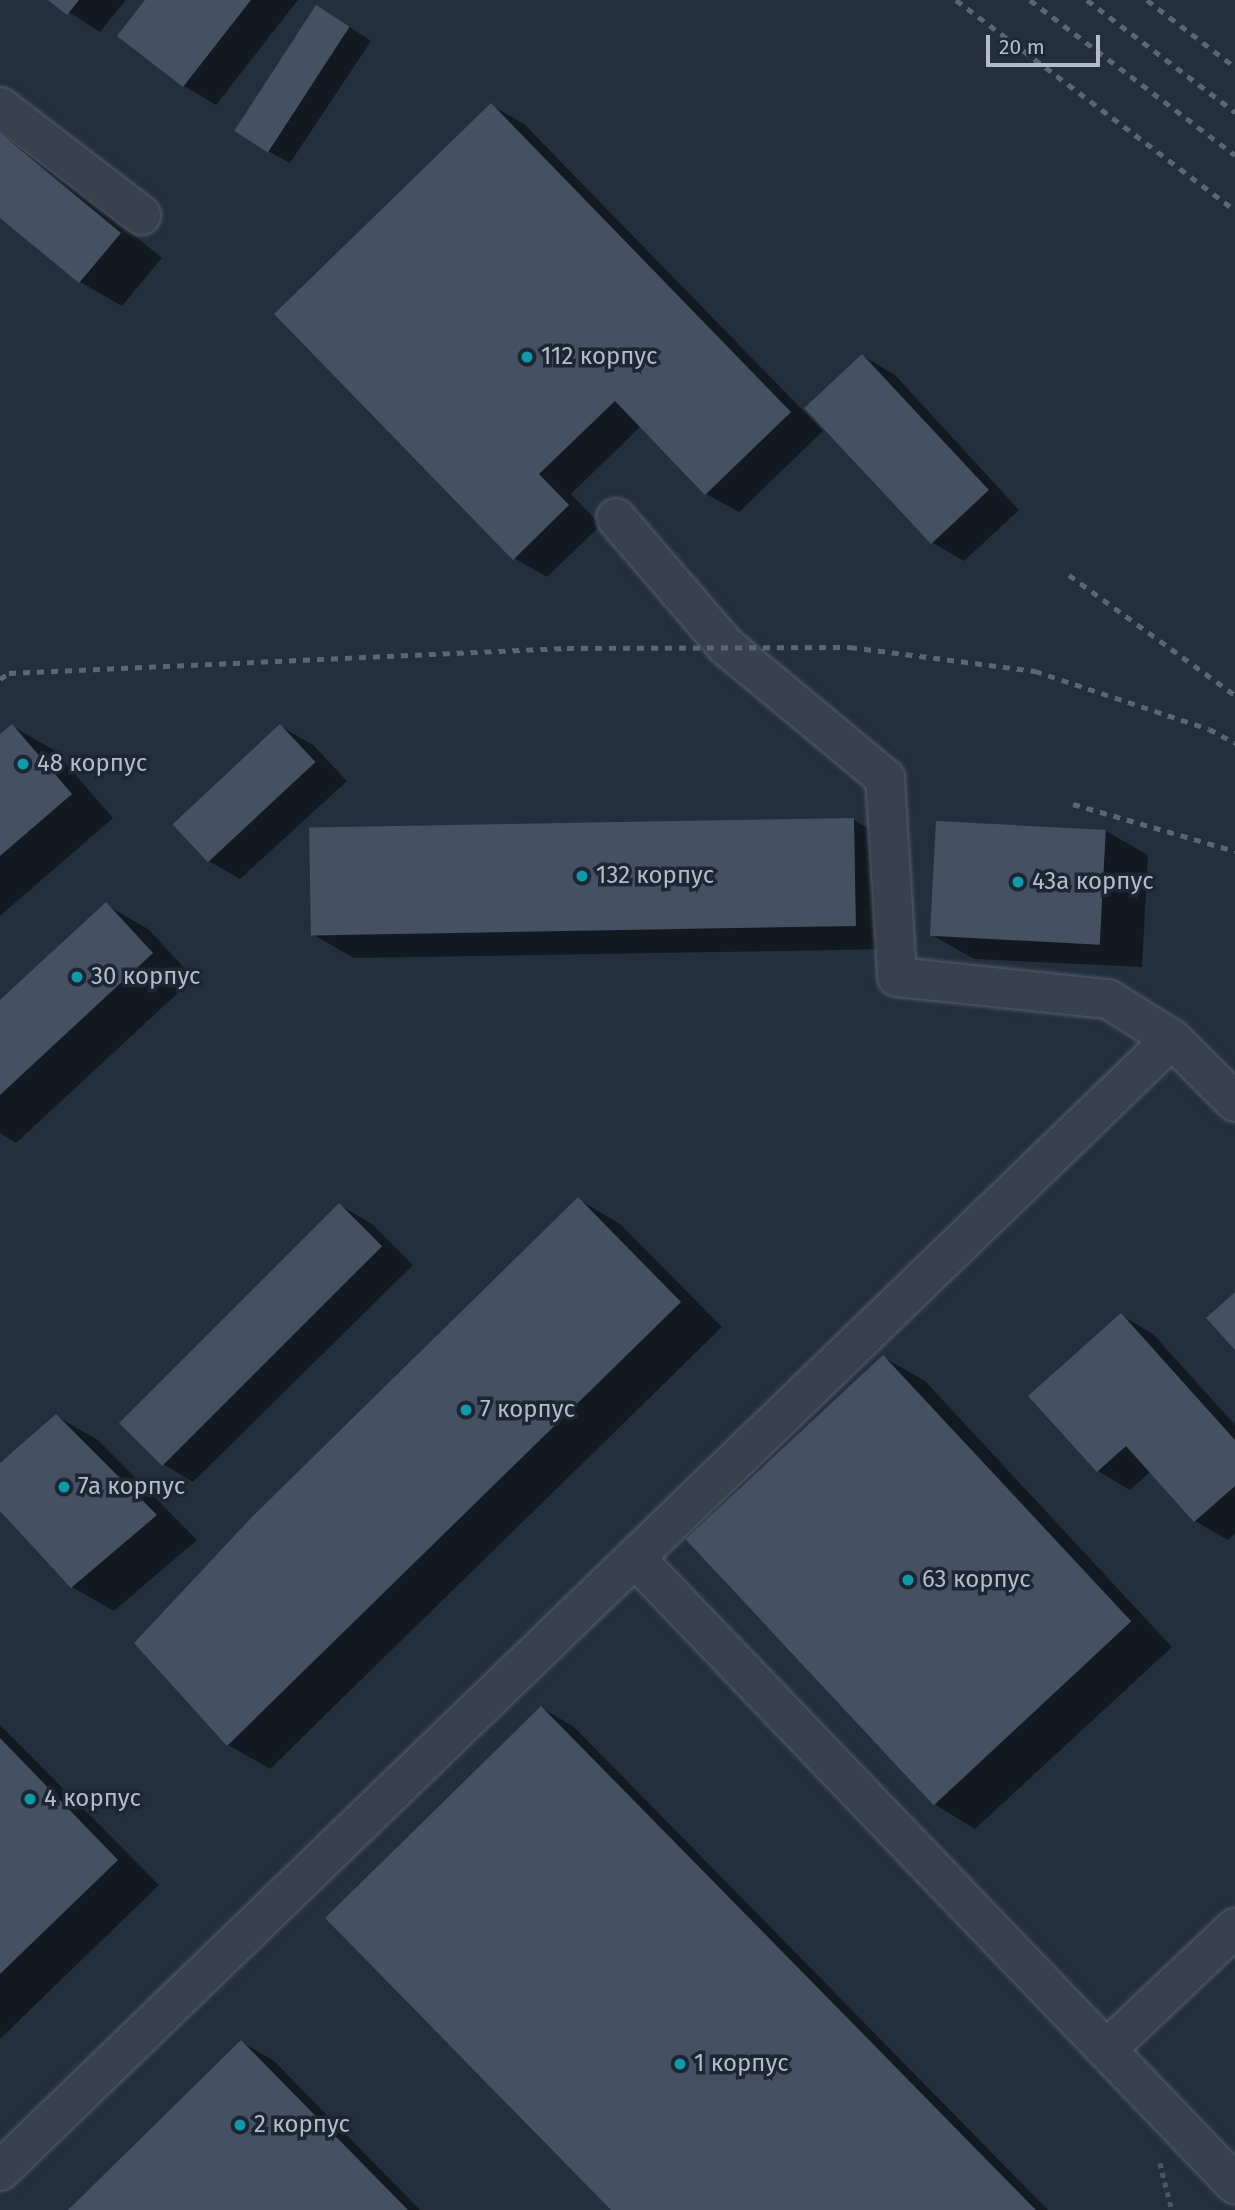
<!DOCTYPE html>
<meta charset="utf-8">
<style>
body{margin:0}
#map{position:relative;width:1235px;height:2210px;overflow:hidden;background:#242f3e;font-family:"Fira Sans",sans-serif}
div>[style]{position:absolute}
.shadow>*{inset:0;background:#0007}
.building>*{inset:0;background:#455162;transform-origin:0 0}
.path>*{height:4.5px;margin-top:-2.25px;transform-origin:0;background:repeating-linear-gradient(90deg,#44595c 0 5px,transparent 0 10px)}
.roads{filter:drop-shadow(0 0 2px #565f6c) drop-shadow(0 0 2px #565f6c)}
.minor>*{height:38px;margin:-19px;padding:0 19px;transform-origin:19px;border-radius:19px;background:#38414e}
.rail>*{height:5px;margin-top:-2.5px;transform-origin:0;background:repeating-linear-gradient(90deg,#5a6575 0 7px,transparent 0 14px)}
.dots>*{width:19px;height:19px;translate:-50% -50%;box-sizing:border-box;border:4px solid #1d2633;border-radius:50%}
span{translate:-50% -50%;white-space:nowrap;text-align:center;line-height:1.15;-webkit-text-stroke:7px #1d2633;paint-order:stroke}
.poi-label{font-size:24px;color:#b4bcc9}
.left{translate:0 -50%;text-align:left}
.scale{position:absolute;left:986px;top:35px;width:114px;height:32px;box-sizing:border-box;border:4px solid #b4bcc9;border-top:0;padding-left:9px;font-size:21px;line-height:24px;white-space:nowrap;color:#b4bcc9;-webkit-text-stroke:5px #1d2633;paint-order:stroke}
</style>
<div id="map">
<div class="shadow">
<div style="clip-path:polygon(50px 0,126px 0,100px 32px)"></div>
<div style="clip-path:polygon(147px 0,298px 0,216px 105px,184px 86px,120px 35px)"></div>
<div style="clip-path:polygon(339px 20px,371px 41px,290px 163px,268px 151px)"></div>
<div style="clip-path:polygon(491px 105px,524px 124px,823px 431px,739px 512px,706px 494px,641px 426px,571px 494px,601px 525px,547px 577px,514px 558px)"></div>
<div style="clip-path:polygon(0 124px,162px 258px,122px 306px,80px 282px,0 215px)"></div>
<div style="clip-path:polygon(863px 356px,895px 375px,1019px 510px,964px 561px,931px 542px)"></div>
<div style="clip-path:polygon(12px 726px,54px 750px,113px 818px,0 916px,0 736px)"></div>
<div style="clip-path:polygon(280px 726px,313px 745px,347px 781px,240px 879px,207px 860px)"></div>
<div style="clip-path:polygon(854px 820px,896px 844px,897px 949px,354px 958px,312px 934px)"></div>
<div style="clip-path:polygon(1106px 831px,1148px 855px,1142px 967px,974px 959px,932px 935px)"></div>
<div style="clip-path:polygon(106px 905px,148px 929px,194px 978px,16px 1143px,0 1133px,0 1003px)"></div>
<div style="clip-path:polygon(578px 1199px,620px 1224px,722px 1327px,270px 1769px,228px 1745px,136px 1643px)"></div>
<div style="clip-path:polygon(340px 1205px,372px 1224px,413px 1265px,193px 1482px,161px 1463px)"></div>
<div style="clip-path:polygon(1121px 1315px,1153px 1334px,1235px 1425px,1235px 1533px,1228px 1540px,1195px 1521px,1151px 1471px,1130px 1490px,1098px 1471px)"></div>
<div style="clip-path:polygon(883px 1357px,925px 1381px,1172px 1647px,975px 1829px,934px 1804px)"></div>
<div style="clip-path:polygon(56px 1416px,98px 1440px,197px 1540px,114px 1611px,72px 1587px,0 1508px,0 1466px)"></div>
<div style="clip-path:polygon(542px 1708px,574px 1727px,1048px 2210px,614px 2210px)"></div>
<div style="clip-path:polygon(0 1725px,159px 1885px,0 2039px)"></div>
<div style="clip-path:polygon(242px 2042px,274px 2061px,420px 2210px,70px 2210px)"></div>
</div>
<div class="building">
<div style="clip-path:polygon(48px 0,79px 0,67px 15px)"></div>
<div style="clip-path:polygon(145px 0,251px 0,183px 87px,117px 36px)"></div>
<div style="left:316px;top:5px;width:40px;height:150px;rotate:33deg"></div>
<div style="clip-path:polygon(491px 103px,791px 412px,705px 495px,615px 401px,539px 474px,569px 505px,513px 560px,274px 314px)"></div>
<div style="clip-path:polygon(0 133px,121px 233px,79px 283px,0 218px)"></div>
<div style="left:862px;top:354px;width:186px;height:79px;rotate:47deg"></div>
<div style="clip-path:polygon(12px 724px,72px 794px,0 856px,0 734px)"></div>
<div style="left:280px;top:724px;width:52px;height:147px;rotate:47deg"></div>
<div style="left:854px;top:818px;width:108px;height:545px;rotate:89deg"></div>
<div style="left:936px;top:821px;width:170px;height:115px;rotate:3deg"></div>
<div style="clip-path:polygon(106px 902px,153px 953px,0 1095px,0 1000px)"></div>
<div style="clip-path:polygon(578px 1197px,681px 1302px,227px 1746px,134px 1643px,252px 1517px)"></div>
<div style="left:339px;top:1203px;width:61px;height:311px;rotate:45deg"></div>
<div style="clip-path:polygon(1235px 1292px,1235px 1350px,1206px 1318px)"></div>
<div style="clip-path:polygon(1121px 1313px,1235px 1440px,1235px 1486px,1194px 1522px,1126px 1446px,1097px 1472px,1028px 1396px)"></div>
<div style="left:883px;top:1355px;width:364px;height:270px;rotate:47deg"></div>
<div style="clip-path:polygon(56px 1414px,157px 1515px,71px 1588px,0 1511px,0 1463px)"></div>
<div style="clip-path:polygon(541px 1706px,1036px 2210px,611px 2210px,325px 1918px)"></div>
<div style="clip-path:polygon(0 1738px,118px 1860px,0 1974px)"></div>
<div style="clip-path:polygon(241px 2040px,408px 2210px,68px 2210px)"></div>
</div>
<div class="path">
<div style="left:1160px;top:2163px;width:49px;rotate:75.7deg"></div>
</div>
<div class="roads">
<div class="minor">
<div style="left:0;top:107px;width:178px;rotate:37.5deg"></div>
<div style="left:616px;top:518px;width:169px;rotate:49.3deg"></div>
<div style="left:726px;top:646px;width:207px;rotate:39.7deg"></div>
<div style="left:885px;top:778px;width:199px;rotate:86.5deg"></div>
<div style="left:897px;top:977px;width:212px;rotate:6deg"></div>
<div style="left:1108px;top:999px;width:75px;rotate:32deg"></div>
<div style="left:636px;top:1559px;width:866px;rotate:46.22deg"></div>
<div style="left:1108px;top:2048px;width:175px;rotate:-43.4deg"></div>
<div style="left:0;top:2171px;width:1629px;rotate:-44.01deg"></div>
<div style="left:1172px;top:1039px;width:89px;rotate:45deg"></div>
</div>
</div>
<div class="rail">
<div style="left:956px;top:0;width:349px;rotate:37deg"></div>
<div style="left:1030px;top:0;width:257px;rotate:37.1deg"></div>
<div style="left:1087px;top:0;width:186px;rotate:37.1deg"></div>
<div style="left:1147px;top:0;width:111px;rotate:37.3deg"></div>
<div style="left:1069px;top:575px;width:205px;rotate:35.9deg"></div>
<div style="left:0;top:679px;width:11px;rotate:-34deg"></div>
<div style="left:9px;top:673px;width:559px;rotate:-2.57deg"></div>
<div style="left:567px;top:648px;width:283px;rotate:-0.2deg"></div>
<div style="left:850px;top:647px;width:187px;rotate:7.4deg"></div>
<div style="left:1035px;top:671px;width:183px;rotate:18.4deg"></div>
<div style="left:1209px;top:729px;width:30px;rotate:28deg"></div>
<div style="left:1073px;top:804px;width:169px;rotate:16.2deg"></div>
</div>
<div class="dots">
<div style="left:527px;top:357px;background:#0f9aa8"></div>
<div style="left:23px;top:764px;background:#0f9aa8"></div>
<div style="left:582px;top:876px;background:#0f9aa8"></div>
<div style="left:1018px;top:882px;background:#0f9aa8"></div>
<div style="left:77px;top:977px;background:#0f9aa8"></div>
<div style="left:466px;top:1410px;background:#0f9aa8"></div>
<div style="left:64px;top:1487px;background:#0f9aa8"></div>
<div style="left:908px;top:1580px;background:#0f9aa8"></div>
<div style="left:30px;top:1799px;background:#0f9aa8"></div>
<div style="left:680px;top:2064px;background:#0f9aa8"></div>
<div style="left:240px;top:2125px;background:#0f9aa8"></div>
</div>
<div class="poi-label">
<span class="left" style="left:541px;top:357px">112 корпус</span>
<span class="left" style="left:37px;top:764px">48 корпус</span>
<span class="left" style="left:596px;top:876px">132 корпус</span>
<span class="left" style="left:1032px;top:882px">43а корпус</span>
<span class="left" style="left:91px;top:977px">30 корпус</span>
<span class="left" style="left:480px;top:1410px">7 корпус</span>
<span class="left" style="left:78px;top:1487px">7а корпус</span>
<span class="left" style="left:922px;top:1580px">63 корпус</span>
<span class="left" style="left:44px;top:1799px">4 корпус</span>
<span class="left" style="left:694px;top:2064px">1 корпус</span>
<span class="left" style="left:254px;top:2125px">2 корпус</span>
</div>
<div class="scale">20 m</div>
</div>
